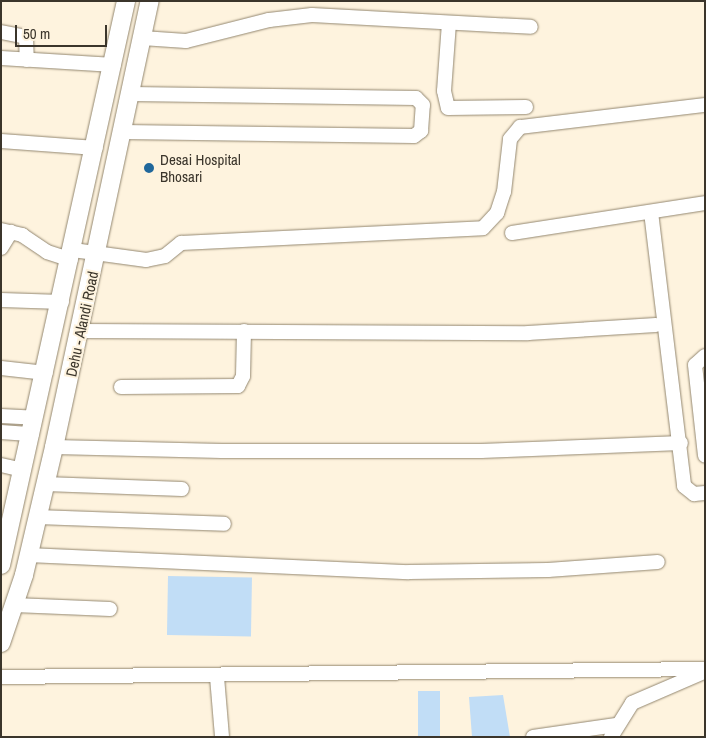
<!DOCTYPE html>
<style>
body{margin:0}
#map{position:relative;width:706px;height:738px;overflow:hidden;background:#fef3de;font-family:"Archivo Narrow",sans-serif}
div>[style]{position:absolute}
.building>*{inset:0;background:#c1ddf6;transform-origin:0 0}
.roads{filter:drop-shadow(0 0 1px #938770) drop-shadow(0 0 1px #938770)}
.minor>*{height:14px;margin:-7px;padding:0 7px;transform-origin:7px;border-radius:7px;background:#fff}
.major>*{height:18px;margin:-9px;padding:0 9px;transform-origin:9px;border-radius:9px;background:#fff}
.dots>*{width:14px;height:14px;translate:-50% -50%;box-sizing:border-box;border:2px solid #fef3de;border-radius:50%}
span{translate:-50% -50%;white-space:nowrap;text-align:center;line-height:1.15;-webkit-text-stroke:4px #fef3de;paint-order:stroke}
.poi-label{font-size:15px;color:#3b352b}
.left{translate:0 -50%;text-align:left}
.street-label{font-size:15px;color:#3b352b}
.frame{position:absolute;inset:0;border:2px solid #3b352b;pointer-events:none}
.scale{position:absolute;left:15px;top:25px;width:92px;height:22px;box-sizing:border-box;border:2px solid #3b352b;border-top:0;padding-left:6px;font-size:15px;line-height:18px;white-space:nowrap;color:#3b352b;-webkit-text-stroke:4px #fef3de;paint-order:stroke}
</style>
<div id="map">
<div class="building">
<div style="left:168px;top:576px;width:84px;height:59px;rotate:1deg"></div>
<div style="left:418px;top:691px;width:22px;height:46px"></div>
<div style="clip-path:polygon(503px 695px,510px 737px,472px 737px,469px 697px)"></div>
</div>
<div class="roads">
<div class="minor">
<div style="left:449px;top:23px;width:68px;rotate:94.2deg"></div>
<div style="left:444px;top:91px;width:17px;rotate:77deg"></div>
<div style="left:448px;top:108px;width:78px;rotate:-0.7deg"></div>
<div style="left:1px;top:32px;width:25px;rotate:11deg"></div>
<div style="left:26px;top:37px;width:23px;rotate:88deg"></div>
<div style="left:142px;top:38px;width:44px;rotate:3.9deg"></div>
<div style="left:186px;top:41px;width:86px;rotate:-14.2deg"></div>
<div style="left:269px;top:20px;width:43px;rotate:-6.6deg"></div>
<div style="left:312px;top:15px;width:219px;rotate:3.1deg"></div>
<div style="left:1px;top:58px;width:113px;rotate:3.5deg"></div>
<div style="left:123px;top:132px;width:291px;rotate:0.8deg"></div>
<div style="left:414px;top:136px;width:9px;rotate:-36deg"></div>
<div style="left:421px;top:131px;width:26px;rotate:-86deg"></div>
<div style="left:423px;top:105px;width:10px;rotate:-135deg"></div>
<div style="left:416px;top:98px;width:285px;rotate:-179.2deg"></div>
<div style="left:1px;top:141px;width:95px;rotate:4.2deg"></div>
<div style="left:651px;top:212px;width:276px;rotate:83.1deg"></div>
<div style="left:684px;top:486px;width:13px;rotate:39deg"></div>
<div style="left:694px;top:494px;width:11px;rotate:-5deg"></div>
<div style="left:1px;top:230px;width:22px;rotate:13deg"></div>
<div style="left:22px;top:235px;width:30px;rotate:34deg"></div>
<div style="left:47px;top:252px;width:25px;rotate:18deg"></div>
<div style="left:512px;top:233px;width:195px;rotate:-8.8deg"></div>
<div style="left:1px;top:248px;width:19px;rotate:-58deg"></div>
<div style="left:73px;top:250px;width:74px;rotate:7.8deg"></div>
<div style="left:146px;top:260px;width:19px;rotate:-12deg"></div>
<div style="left:165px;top:256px;width:21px;rotate:-39deg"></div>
<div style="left:181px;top:243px;width:302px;rotate:-2.8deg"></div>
<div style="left:483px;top:228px;width:21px;rotate:-47deg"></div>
<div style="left:497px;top:213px;width:22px;rotate:-72deg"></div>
<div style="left:504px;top:192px;width:53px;rotate:-83.5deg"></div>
<div style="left:510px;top:139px;width:16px;rotate:-50deg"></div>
<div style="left:520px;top:127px;width:186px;rotate:-6.8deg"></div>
<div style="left:1px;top:300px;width:61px;rotate:1.9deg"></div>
<div style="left:81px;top:331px;width:447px;rotate:0.3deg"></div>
<div style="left:528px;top:333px;width:128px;rotate:-3.6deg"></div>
<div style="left:705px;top:356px;width:13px;rotate:138deg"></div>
<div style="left:695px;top:365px;width:91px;rotate:83.7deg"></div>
<div style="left:1px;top:368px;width:45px;rotate:6.3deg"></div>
<div style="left:121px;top:387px;width:117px;rotate:-0.5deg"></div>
<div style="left:238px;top:386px;width:11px;rotate:-63deg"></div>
<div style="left:243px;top:376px;width:45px;rotate:-88.7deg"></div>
<div style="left:1px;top:416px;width:34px;rotate:3deg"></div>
<div style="left:1px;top:432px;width:31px;rotate:4deg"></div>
<div style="left:54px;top:447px;width:168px;rotate:1.4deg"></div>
<div style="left:222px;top:451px;width:259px"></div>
<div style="left:481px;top:451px;width:200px;rotate:-2.3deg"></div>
<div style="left:1px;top:465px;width:23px;rotate:13deg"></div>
<div style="left:45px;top:484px;width:137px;rotate:2.1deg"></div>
<div style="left:37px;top:517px;width:187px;rotate:2.1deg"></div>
<div style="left:28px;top:555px;width:381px;rotate:2.6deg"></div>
<div style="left:409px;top:572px;width:139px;rotate:-0.8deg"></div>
<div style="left:548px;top:570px;width:110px;rotate:-4.2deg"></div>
<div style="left:14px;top:605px;width:96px;rotate:2.4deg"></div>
<div style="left:1px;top:677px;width:704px;rotate:-0.65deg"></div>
<div style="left:217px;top:677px;width:60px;rotate:85.2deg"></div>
<div style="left:533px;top:737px;width:84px;rotate:-8.2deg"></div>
<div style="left:611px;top:737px;width:40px;rotate:-58deg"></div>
<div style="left:632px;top:703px;width:78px;rotate:-23.3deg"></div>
</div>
<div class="major">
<div style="left:1px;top:565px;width:578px;rotate:-77.5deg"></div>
<div style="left:1px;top:643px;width:72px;rotate:-71.3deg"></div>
<div style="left:24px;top:575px;width:131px;rotate:-76.8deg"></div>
<div style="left:54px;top:447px;width:456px;rotate:-77.9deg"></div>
</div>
</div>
<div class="dots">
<div style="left:149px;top:168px;background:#20679b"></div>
</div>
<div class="poi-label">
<span class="left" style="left:160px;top:168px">Desai Hospital<br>Bhosari</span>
</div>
<div class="street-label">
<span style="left:82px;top:324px;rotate:-78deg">Dehu - Alandi Road</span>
</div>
<div class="frame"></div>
<div class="scale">50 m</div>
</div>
